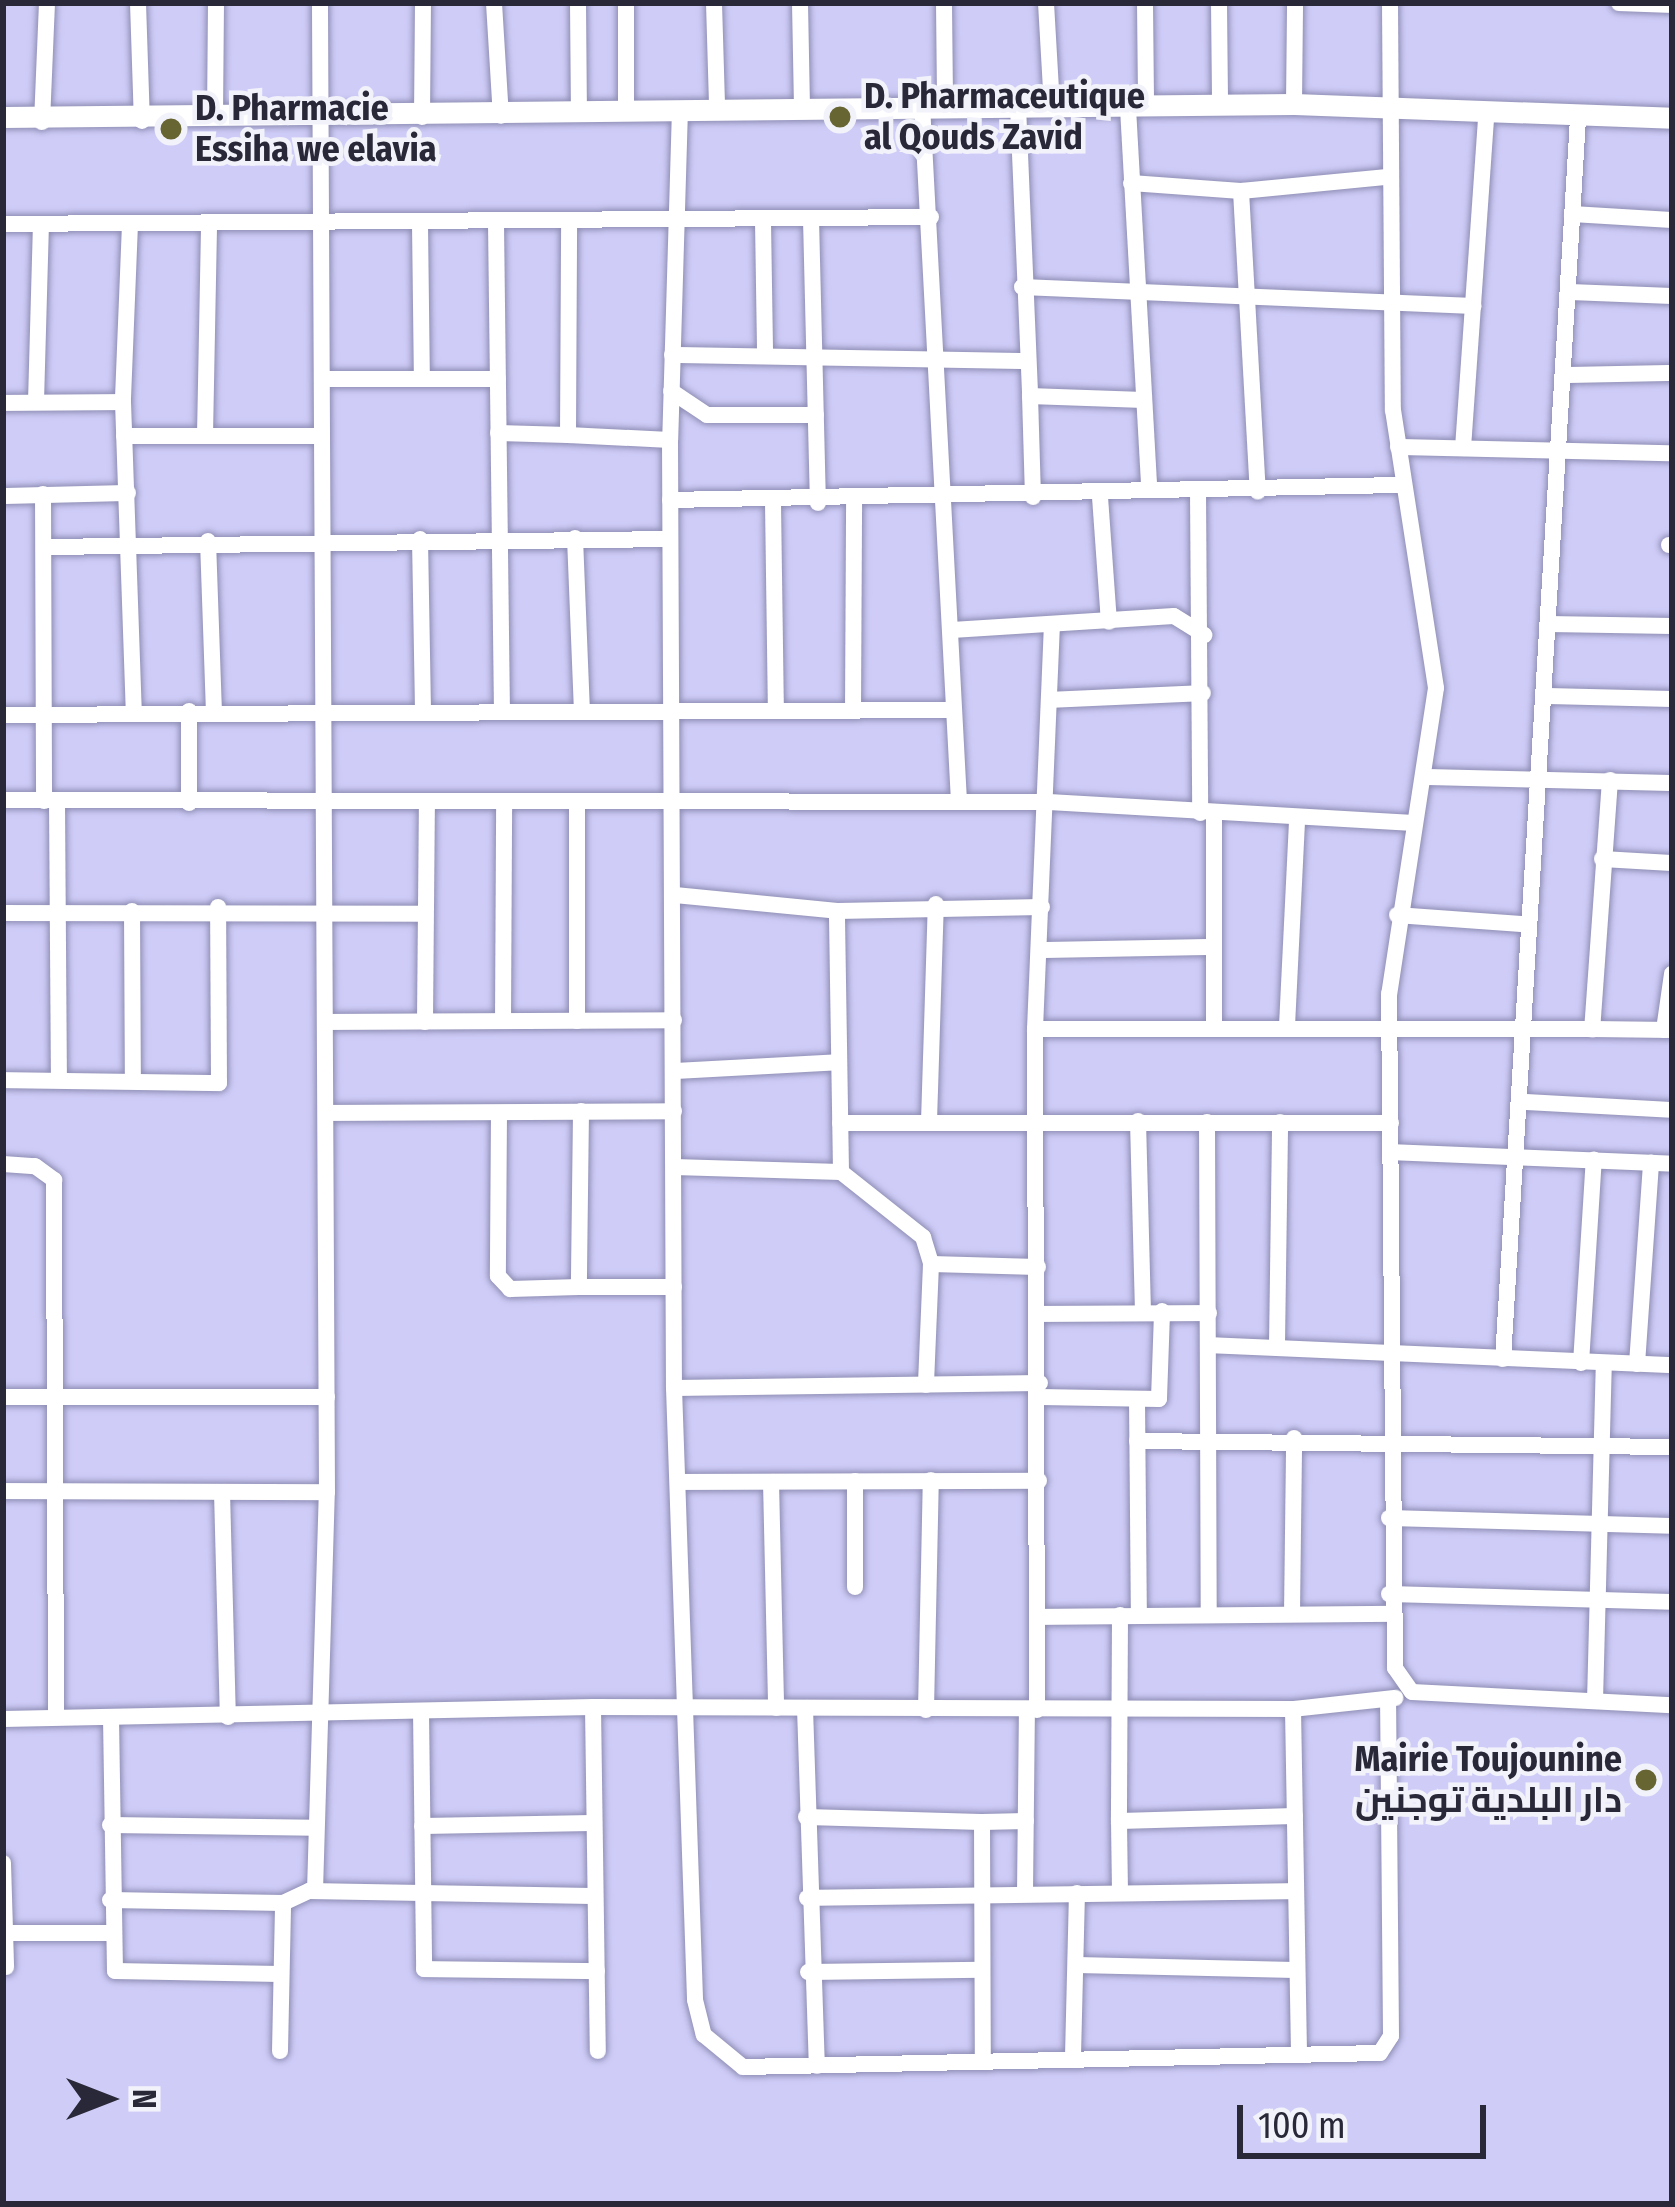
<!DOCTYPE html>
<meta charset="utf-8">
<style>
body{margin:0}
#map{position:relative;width:1675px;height:2207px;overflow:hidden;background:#cfcdf8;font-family:"Fira Sans Condensed",Cairo,sans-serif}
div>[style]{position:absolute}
.roads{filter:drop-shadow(0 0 3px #8e8db4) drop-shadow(0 0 3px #8e8db4)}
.minor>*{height:16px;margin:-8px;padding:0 8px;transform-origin:8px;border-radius:8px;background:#fff}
.tertiary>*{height:21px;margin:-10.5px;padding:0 10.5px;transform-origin:10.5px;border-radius:10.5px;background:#fff}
.dots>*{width:33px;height:33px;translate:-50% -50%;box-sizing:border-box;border:6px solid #f2f2fb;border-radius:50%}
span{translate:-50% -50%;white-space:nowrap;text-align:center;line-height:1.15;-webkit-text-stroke:9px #f2f2fb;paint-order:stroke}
.poi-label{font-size:36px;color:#292838;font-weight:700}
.left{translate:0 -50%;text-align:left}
.right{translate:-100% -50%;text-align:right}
.frame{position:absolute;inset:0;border:6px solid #292838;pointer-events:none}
.north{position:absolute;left:48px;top:2039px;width:120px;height:120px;-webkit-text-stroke:9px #f2f2fb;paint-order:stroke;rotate:90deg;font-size:33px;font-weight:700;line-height:48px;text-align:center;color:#292838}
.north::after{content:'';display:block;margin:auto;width:42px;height:54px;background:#292838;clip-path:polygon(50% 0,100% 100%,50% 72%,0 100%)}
.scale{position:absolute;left:1237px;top:2105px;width:249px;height:54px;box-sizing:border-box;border:6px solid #292838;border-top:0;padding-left:15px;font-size:36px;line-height:42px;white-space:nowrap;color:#292838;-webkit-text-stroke:9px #f2f2fb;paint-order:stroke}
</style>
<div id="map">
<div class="roads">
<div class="minor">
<div style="left:138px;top:3px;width:118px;rotate:88.1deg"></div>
<div style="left:494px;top:3px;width:113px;rotate:86.5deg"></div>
<div style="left:578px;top:3px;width:106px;rotate:89.5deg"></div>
<div style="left:626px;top:3px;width:104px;rotate:90deg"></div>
<div style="left:714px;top:3px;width:103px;rotate:88.3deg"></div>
<div style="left:800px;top:3px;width:104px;rotate:88.9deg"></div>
<div style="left:944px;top:3px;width:104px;rotate:89.4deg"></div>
<div style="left:1046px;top:3px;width:103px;rotate:86.7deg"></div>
<div style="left:1145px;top:3px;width:104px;rotate:89.4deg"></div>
<div style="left:1219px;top:3px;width:101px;rotate:89.4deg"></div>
<div style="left:1390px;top:3px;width:407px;rotate:89.6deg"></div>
<div style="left:1393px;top:410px;width:281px;rotate:81.2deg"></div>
<div style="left:1436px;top:688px;width:310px;rotate:98.7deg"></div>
<div style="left:1389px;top:994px;width:674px;rotate:89.49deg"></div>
<div style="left:1395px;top:1668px;width:29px;rotate:55deg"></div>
<div style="left:1412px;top:1692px;width:260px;rotate:2.9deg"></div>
<div style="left:1619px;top:3px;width:53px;rotate:2.2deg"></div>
<div style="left:1294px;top:104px;width:101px;rotate:-89.4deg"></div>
<div style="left:922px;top:105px;width:697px;rotate:86.96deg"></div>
<div style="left:1018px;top:106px;width:290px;rotate:87.6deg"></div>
<div style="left:1030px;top:396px;width:113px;rotate:2deg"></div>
<div style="left:1128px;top:108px;width:379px;rotate:86.8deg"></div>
<div style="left:680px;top:109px;width:331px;rotate:91.7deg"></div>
<div style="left:670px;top:440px;width:948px;rotate:89.76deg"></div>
<div style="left:674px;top:1388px;width:612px;rotate:88.03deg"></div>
<div style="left:695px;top:2000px;width:36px;rotate:76deg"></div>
<div style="left:704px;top:2035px;width:50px;rotate:39.4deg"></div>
<div style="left:743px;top:2067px;width:637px;rotate:-1.26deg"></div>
<div style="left:1380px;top:2053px;width:20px;rotate:-57deg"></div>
<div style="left:1391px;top:2036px;width:335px;rotate:-90.5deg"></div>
<div style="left:215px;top:117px;width:114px;rotate:-89.5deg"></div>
<div style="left:422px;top:117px;width:114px;rotate:-89.5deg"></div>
<div style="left:42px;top:122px;width:119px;rotate:-87.6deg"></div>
<div style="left:1131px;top:183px;width:110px;rotate:4.2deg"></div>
<div style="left:1241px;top:191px;width:147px;rotate:-5.5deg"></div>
<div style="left:1241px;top:191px;width:301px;rotate:86.8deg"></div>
<div style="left:1572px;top:214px;width:100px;rotate:3.4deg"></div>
<div style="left:811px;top:219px;width:284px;rotate:88.6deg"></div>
<div style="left:763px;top:221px;width:133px;rotate:89.1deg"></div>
<div style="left:496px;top:223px;width:488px;rotate:89.3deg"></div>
<div style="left:3px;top:224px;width:928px;rotate:-0.43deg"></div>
<div style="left:130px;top:224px;width:178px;rotate:92.3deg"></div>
<div style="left:123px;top:402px;width:310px;rotate:88deg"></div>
<div style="left:420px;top:224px;width:155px;rotate:89.3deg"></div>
<div style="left:1022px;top:287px;width:452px;rotate:2.4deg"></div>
<div style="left:1570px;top:292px;width:102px;rotate:2.2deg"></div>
<div style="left:672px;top:355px;width:355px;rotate:1deg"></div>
<div style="left:1564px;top:375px;width:108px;rotate:-1.1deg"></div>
<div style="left:322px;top:379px;width:176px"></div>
<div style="left:671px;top:391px;width:43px;rotate:33.7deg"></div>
<div style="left:707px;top:415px;width:109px"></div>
<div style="left:1030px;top:396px;width:101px;rotate:88.3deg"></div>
<div style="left:36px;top:402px;width:177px;rotate:-88.4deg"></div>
<div style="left:3px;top:403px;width:120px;rotate:-0.5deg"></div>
<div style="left:498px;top:433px;width:70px;rotate:1.6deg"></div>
<div style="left:568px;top:435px;width:212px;rotate:-89.7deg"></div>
<div style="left:568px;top:435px;width:102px;rotate:2.8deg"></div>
<div style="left:124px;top:436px;width:198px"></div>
<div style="left:205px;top:436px;width:211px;rotate:-88.9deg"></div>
<div style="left:1398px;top:447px;width:274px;rotate:1.3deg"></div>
<div style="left:1463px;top:448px;width:332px;rotate:-86deg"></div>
<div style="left:1198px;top:492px;width:321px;rotate:89.6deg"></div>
<div style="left:43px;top:494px;width:307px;rotate:89.8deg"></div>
<div style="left:3px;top:496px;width:125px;rotate:-1.4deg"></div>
<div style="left:1100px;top:497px;width:125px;rotate:85.9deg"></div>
<div style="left:670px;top:500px;width:731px;rotate:-1.18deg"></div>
<div style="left:773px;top:503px;width:208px;rotate:89.2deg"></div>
<div style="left:575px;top:538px;width:174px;rotate:87.7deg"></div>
<div style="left:420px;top:539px;width:172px;rotate:89deg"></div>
<div style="left:208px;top:541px;width:170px;rotate:88deg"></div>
<div style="left:1669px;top:545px;width:3px"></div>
<div style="left:45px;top:547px;width:625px;rotate:-0.73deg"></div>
<div style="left:1548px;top:624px;width:124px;rotate:0.9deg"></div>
<div style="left:952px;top:630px;width:222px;rotate:-3.6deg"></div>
<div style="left:1174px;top:616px;width:36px;rotate:32deg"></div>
<div style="left:1548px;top:696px;width:124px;rotate:1.4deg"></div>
<div style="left:1050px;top:700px;width:153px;rotate:-2.6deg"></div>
<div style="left:853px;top:710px;width:208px;rotate:-89.7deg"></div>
<div style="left:189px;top:711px;width:92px;rotate:90deg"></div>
<div style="left:3px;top:715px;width:950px;rotate:-0.3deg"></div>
<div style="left:1426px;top:777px;width:246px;rotate:1.4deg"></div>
<div style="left:1610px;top:780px;width:250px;rotate:94.1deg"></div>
<div style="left:1592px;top:1029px;width:80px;rotate:0.7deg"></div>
<div style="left:3px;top:800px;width:1045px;rotate:0.11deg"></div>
<div style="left:1048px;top:802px;width:367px;rotate:3.3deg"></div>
<div style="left:57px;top:801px;width:279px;rotate:89.6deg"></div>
<div style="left:577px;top:801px;width:220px;rotate:90deg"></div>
<div style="left:1214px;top:817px;width:209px;rotate:90deg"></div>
<div style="left:1602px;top:859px;width:70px;rotate:3.3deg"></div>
<div style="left:675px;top:895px;width:163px;rotate:5.6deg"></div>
<div style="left:837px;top:911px;width:205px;rotate:-1.1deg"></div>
<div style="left:132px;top:911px;width:170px;rotate:89.7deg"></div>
<div style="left:3px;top:913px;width:421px;rotate:0.1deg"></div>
<div style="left:1397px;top:915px;width:127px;rotate:4.1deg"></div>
<div style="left:1039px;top:950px;width:174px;rotate:-1deg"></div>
<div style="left:503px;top:1021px;width:220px;rotate:-89.7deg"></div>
<div style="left:326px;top:1022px;width:348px;rotate:-0.3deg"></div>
<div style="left:425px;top:1022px;width:219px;rotate:-89.5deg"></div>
<div style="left:1287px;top:1026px;width:207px;rotate:-87.2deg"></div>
<div style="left:1035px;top:1029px;width:557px"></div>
<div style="left:1664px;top:1030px;width:57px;rotate:-81.9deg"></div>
<div style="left:674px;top:1071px;width:165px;rotate:-3.1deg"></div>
<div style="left:3px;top:1080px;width:216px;rotate:0.8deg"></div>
<div style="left:219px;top:1083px;width:176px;rotate:-90.3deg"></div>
<div style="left:1525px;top:1102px;width:147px;rotate:3.1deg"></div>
<div style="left:581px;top:1111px;width:176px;rotate:90.7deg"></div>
<div style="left:579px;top:1287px;width:95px"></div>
<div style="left:327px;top:1113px;width:347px;rotate:-0.3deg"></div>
<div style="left:499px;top:1113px;width:163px;rotate:90.4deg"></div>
<div style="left:498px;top:1276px;width:18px;rotate:47deg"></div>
<div style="left:510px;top:1289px;width:69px;rotate:-1.7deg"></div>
<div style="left:1138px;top:1121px;width:191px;rotate:88.5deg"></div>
<div style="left:929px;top:1122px;width:218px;rotate:-88.2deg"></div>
<div style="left:1207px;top:1122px;width:493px;rotate:89.8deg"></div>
<div style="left:840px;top:1123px;width:551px"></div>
<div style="left:1391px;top:1152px;width:281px;rotate:2.4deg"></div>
<div style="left:3px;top:1164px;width:32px;rotate:4deg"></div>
<div style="left:35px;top:1166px;width:24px;rotate:36deg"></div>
<div style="left:54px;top:1180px;width:537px;rotate:89.79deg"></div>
<div style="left:674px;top:1167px;width:167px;rotate:1.7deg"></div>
<div style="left:841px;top:1172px;width:261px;rotate:-90.9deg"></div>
<div style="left:841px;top:1172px;width:105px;rotate:38.4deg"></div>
<div style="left:923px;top:1237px;width:28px;rotate:73deg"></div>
<div style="left:931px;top:1264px;width:121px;rotate:92.4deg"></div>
<div style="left:931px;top:1264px;width:107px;rotate:1.6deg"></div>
<div style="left:1039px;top:1314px;width:170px;rotate:-0.3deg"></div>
<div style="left:1209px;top:1345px;width:463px;rotate:2.5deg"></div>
<div style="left:1277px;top:1345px;width:223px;rotate:-89.2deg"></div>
<div style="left:1503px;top:1359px;width:1244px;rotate:-86.54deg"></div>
<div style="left:1581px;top:1363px;width:204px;rotate:-86.4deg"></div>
<div style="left:1637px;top:1364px;width:202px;rotate:-86deg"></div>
<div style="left:674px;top:1388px;width:366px;rotate:-0.8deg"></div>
<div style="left:3px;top:1397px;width:324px"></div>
<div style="left:1040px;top:1397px;width:119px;rotate:1deg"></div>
<div style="left:1159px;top:1399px;width:88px;rotate:-88deg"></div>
<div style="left:1137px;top:1399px;width:216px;rotate:89.5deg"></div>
<div style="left:1137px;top:1441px;width:535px;rotate:0.64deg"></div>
<div style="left:855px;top:1481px;width:106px;rotate:90deg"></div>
<div style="left:678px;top:1482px;width:361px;rotate:-0.2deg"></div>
<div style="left:771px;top:1482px;width:226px;rotate:88.7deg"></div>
<div style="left:3px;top:1491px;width:324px;rotate:0.2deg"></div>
<div style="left:222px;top:1492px;width:225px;rotate:88.5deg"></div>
<div style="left:1389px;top:1518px;width:283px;rotate:1.6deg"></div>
<div style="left:1389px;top:1594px;width:283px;rotate:1.6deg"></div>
<div style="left:1292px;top:1614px;width:176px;rotate:-89.3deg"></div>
<div style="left:1120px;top:1615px;width:206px;rotate:90.3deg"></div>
<div style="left:1119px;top:1821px;width:176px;rotate:-1.6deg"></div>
<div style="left:1037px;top:1617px;width:353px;rotate:-0.5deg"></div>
<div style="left:1595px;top:1701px;width:338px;rotate:-88.5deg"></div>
<div style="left:593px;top:1707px;width:344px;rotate:89.2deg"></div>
<div style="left:805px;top:1708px;width:358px;rotate:88.1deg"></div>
<div style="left:1293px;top:1709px;width:345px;rotate:89deg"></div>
<div style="left:926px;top:1710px;width:230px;rotate:-88.8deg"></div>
<div style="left:1037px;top:1710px;width:681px;rotate:-90.17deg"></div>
<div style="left:1035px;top:1029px;width:399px;rotate:-87.6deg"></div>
<div style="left:421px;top:1711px;width:258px;rotate:89.3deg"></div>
<div style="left:424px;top:1969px;width:173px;rotate:0.7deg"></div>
<div style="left:111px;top:1717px;width:254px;rotate:89.1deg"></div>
<div style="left:115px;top:1971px;width:165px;rotate:1deg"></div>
<div style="left:3px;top:1719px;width:590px;rotate:-1.17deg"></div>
<div style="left:593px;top:1707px;width:700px;rotate:0.16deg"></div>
<div style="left:1293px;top:1709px;width:103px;rotate:-6.2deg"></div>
<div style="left:806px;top:1817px;width:176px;rotate:1.6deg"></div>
<div style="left:982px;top:1822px;width:235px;rotate:89.8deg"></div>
<div style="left:1119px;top:1821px;width:71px;rotate:89.2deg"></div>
<div style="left:982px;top:1822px;width:44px;rotate:-1.3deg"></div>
<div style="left:110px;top:1825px;width:204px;rotate:0.8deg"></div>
<div style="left:422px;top:1826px;width:170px;rotate:-1deg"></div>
<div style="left:3px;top:1863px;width:104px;rotate:88.3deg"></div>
<div style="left:315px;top:1891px;width:399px;rotate:-88.3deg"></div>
<div style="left:327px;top:1492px;width:1489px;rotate:-90.27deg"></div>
<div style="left:1025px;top:1894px;width:184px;rotate:-89.4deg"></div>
<div style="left:807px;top:1898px;width:489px;rotate:-0.8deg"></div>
<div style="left:110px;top:1900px;width:173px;rotate:1deg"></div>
<div style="left:283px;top:1903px;width:29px;rotate:-25deg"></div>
<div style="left:309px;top:1891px;width:283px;rotate:1deg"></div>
<div style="left:6px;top:1933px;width:104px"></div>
<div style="left:1077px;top:1965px;width:218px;rotate:1.3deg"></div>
<div style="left:808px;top:1972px;width:174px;rotate:-0.7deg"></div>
<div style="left:280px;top:2051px;width:148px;rotate:-88.8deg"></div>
<div style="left:1073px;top:2056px;width:163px;rotate:-88.6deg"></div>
</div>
<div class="tertiary">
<div style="left:3px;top:117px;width:1291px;rotate:-0.58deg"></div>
<div style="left:1294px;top:104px;width:378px;rotate:2.1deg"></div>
</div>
</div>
<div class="dots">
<div style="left:840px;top:117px;background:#676532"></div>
<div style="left:171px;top:129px;background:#676532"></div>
<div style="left:1646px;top:1780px;background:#676532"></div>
</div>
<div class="poi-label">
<span class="left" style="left:864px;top:117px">D. Pharmaceutique<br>al Qouds Zavid</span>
<span class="left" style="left:195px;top:129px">D. Pharmacie<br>Essiha we elavia</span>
<span class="right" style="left:1622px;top:1780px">Mairie Toujounine<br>دار البلدية توجنين</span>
</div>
<div class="frame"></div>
<div class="north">N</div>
<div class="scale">100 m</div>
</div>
